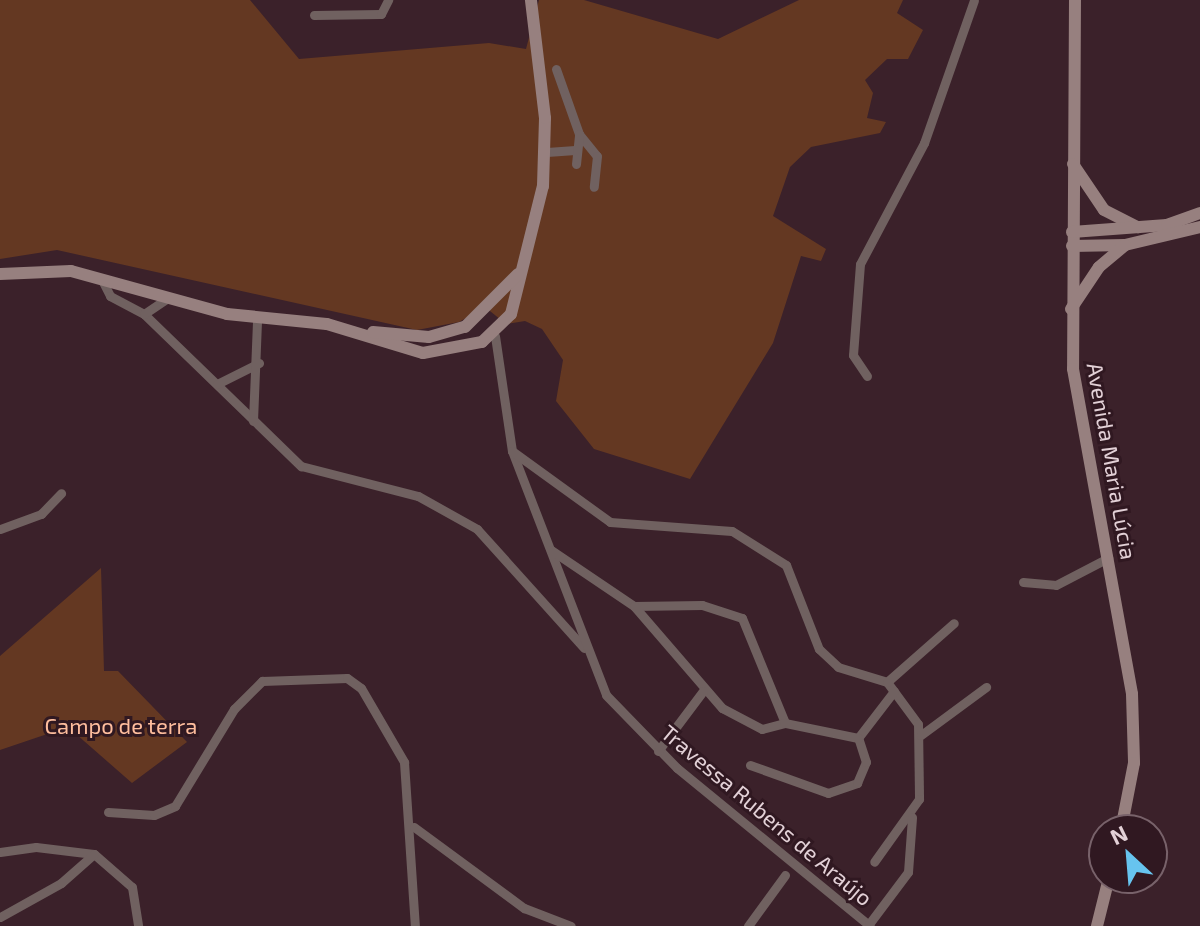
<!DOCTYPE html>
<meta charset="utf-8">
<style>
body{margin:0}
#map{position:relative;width:1200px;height:926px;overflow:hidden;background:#3b212a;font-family:"Exo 2",sans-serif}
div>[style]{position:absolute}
.green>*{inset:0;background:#643822}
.minor>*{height:9px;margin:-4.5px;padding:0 4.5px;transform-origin:4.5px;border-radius:4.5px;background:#706160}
.secondary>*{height:12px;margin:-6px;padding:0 6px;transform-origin:6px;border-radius:6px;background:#97807f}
span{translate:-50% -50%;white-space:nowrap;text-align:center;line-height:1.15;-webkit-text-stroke:6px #301821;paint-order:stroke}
.street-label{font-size:22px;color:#e3d1d7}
.park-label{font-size:22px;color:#febd9d}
.north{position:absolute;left:1088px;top:814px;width:80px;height:80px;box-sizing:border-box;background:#301821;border:2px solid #78626a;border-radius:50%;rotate:334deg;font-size:22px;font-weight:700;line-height:32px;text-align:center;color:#e3d1d7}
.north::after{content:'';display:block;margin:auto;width:28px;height:36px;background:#67c4ef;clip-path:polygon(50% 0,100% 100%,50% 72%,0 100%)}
</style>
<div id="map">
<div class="green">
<div style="clip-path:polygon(0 0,250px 0,299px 59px,489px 43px,526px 49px,539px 0,584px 0,718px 39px,799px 0,903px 0,897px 13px,923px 30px,908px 59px,887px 59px,865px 80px,873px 93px,867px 118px,886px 122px,880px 133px,811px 147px,790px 167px,773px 216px,826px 249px,821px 261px,801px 256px,773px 343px,690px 479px,594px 449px,556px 401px,563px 360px,542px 329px,525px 321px,506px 324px,485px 307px,459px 322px,417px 330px,57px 250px,0 259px)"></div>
<div style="clip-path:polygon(101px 568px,104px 671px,118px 671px,187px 742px,132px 783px,68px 727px,0 750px,0 656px)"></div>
</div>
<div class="minor">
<div style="left:314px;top:15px;width:67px;rotate:-0.9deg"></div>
<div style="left:381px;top:14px;width:16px;rotate:-63deg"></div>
<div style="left:556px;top:69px;width:69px;rotate:70.5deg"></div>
<div style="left:579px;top:134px;width:28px;rotate:51deg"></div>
<div style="left:597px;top:156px;width:31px;rotate:96deg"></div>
<div style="left:547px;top:152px;width:28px;rotate:-4deg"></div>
<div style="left:576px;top:164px;width:30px;rotate:-84deg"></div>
<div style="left:102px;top:280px;width:18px;rotate:63deg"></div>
<div style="left:110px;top:296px;width:38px;rotate:28deg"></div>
<div style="left:144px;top:314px;width:219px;rotate:44.1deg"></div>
<div style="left:301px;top:466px;width:121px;rotate:14.4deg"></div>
<div style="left:418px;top:496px;width:68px;rotate:29.2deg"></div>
<div style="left:477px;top:529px;width:160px;rotate:48deg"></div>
<div style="left:144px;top:314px;width:29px;rotate:-34deg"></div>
<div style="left:495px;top:336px;width:116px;rotate:81.6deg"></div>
<div style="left:512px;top:451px;width:261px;rotate:68.9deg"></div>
<div style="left:606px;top:695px;width:102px;rotate:45.8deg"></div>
<div style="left:677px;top:768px;width:249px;rotate:39.3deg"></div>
<div style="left:867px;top:376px;width:25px;rotate:-124deg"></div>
<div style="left:853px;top:355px;width:91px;rotate:-85.6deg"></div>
<div style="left:860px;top:264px;width:137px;rotate:-62.1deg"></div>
<div style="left:924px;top:143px;width:151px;rotate:-70.7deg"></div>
<div style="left:217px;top:384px;width:47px;rotate:-26.6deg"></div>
<div style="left:253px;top:421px;width:101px;rotate:-87.7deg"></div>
<div style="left:512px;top:451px;width:121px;rotate:35.9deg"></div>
<div style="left:610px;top:522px;width:122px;rotate:4.2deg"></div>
<div style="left:732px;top:531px;width:64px;rotate:32.2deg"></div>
<div style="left:786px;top:565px;width:90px;rotate:68.6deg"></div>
<div style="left:819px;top:649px;width:26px;rotate:43deg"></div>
<div style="left:838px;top:667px;width:51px;rotate:17deg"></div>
<div style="left:887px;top:682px;width:52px;rotate:53.6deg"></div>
<div style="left:918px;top:724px;width:75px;rotate:89.2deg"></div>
<div style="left:919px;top:799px;width:77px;rotate:125.5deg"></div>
<div style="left:0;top:529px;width:44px;rotate:-20.1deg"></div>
<div style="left:41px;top:514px;width:29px;rotate:-46deg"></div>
<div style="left:551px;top:550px;width:100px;rotate:34deg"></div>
<div style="left:634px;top:606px;width:68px;rotate:-0.8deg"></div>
<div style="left:702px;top:605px;width:42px;rotate:18deg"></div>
<div style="left:742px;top:618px;width:113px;rotate:67.7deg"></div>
<div style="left:1023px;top:582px;width:33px;rotate:5deg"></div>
<div style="left:1056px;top:585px;width:59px;rotate:-27.4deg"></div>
<div style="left:634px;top:606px;width:135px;rotate:49.2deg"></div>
<div style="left:722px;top:708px;width:45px;rotate:27.7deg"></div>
<div style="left:762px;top:729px;width:24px;rotate:-15deg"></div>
<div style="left:887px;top:682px;width:89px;rotate:-41.4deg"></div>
<div style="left:921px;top:735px;width:81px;rotate:-36.4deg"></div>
<div style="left:858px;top:738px;width:59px;rotate:-52.5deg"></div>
<div style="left:658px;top:751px;width:75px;rotate:-53.1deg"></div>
<div style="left:750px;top:765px;width:83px;rotate:19.7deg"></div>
<div style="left:828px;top:793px;width:31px;rotate:-19deg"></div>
<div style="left:857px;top:783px;width:23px;rotate:-67deg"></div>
<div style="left:866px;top:762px;width:25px;rotate:-108deg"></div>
<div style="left:858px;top:738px;width:75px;rotate:-168.4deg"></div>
<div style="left:108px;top:812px;width:46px;rotate:3.7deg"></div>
<div style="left:154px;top:815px;width:23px;rotate:-23deg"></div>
<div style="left:175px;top:806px;width:114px;rotate:-58.7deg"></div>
<div style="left:234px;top:709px;width:40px;rotate:-45deg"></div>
<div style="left:262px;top:681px;width:85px;rotate:-2deg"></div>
<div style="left:347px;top:678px;width:17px;rotate:36deg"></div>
<div style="left:361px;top:688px;width:86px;rotate:59.8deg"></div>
<div style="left:404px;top:762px;width:164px;rotate:86.2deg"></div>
<div style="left:414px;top:827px;width:137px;rotate:36.4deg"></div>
<div style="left:524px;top:908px;width:50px;rotate:21deg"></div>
<div style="left:0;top:852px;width:36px;rotate:-8deg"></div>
<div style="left:36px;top:847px;width:58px;rotate:6.9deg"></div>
<div style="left:94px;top:854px;width:50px;rotate:41deg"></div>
<div style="left:132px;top:887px;width:39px;rotate:81deg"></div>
<div style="left:0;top:917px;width:70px;rotate:-29.1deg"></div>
<div style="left:61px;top:883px;width:44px;rotate:-41.3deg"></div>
<div style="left:869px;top:924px;width:65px;rotate:-53.1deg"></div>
<div style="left:908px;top:872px;width:55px;rotate:-85.8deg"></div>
<div style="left:748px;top:926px;width:63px;rotate:-54deg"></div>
</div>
<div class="secondary">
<div style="left:1075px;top:0;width:369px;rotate:90.3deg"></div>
<div style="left:1073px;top:369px;width:330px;rotate:79.7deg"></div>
<div style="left:1132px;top:694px;width:69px;rotate:88.3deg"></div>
<div style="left:1134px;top:763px;width:68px;rotate:101deg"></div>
<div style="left:1073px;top:164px;width:55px;rotate:56deg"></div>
<div style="left:1104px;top:210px;width:38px;rotate:27deg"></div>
<div style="left:1072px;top:232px;width:95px;rotate:-4.2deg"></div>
<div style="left:1167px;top:225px;width:35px;rotate:-20deg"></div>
<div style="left:1072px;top:246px;width:53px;rotate:-1.1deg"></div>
<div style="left:1125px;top:245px;width:77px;rotate:-13.5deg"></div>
<div style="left:0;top:274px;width:71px;rotate:-2.4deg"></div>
<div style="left:71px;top:271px;width:162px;rotate:15.4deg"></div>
<div style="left:227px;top:314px;width:100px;rotate:5.7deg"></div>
<div style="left:327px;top:324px;width:100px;rotate:16.8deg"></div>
<div style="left:423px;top:353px;width:60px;rotate:-10.6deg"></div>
<div style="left:482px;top:342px;width:40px;rotate:-44deg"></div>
<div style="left:511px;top:314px;width:132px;rotate:-76deg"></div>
<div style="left:543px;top:186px;width:68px;rotate:-88.3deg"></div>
<div style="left:545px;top:118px;width:119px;rotate:-96.8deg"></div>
<div style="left:1071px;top:309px;width:50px;rotate:-56.3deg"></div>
<div style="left:1099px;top:267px;width:34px;rotate:-40deg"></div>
<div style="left:373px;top:332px;width:56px;rotate:5.1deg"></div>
<div style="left:429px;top:337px;width:37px;rotate:-16deg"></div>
<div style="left:465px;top:327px;width:75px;rotate:-45deg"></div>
<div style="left:1097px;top:926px;width:49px;rotate:-76deg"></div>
</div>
<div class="street-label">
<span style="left:1112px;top:461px;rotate:80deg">Avenida Maria Lúcia</span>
<span style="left:767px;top:815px;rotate:40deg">Travessa Rubens de Araújo</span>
</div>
<div class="park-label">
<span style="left:121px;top:726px">Campo de terra</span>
</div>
<div class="north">N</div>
</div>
